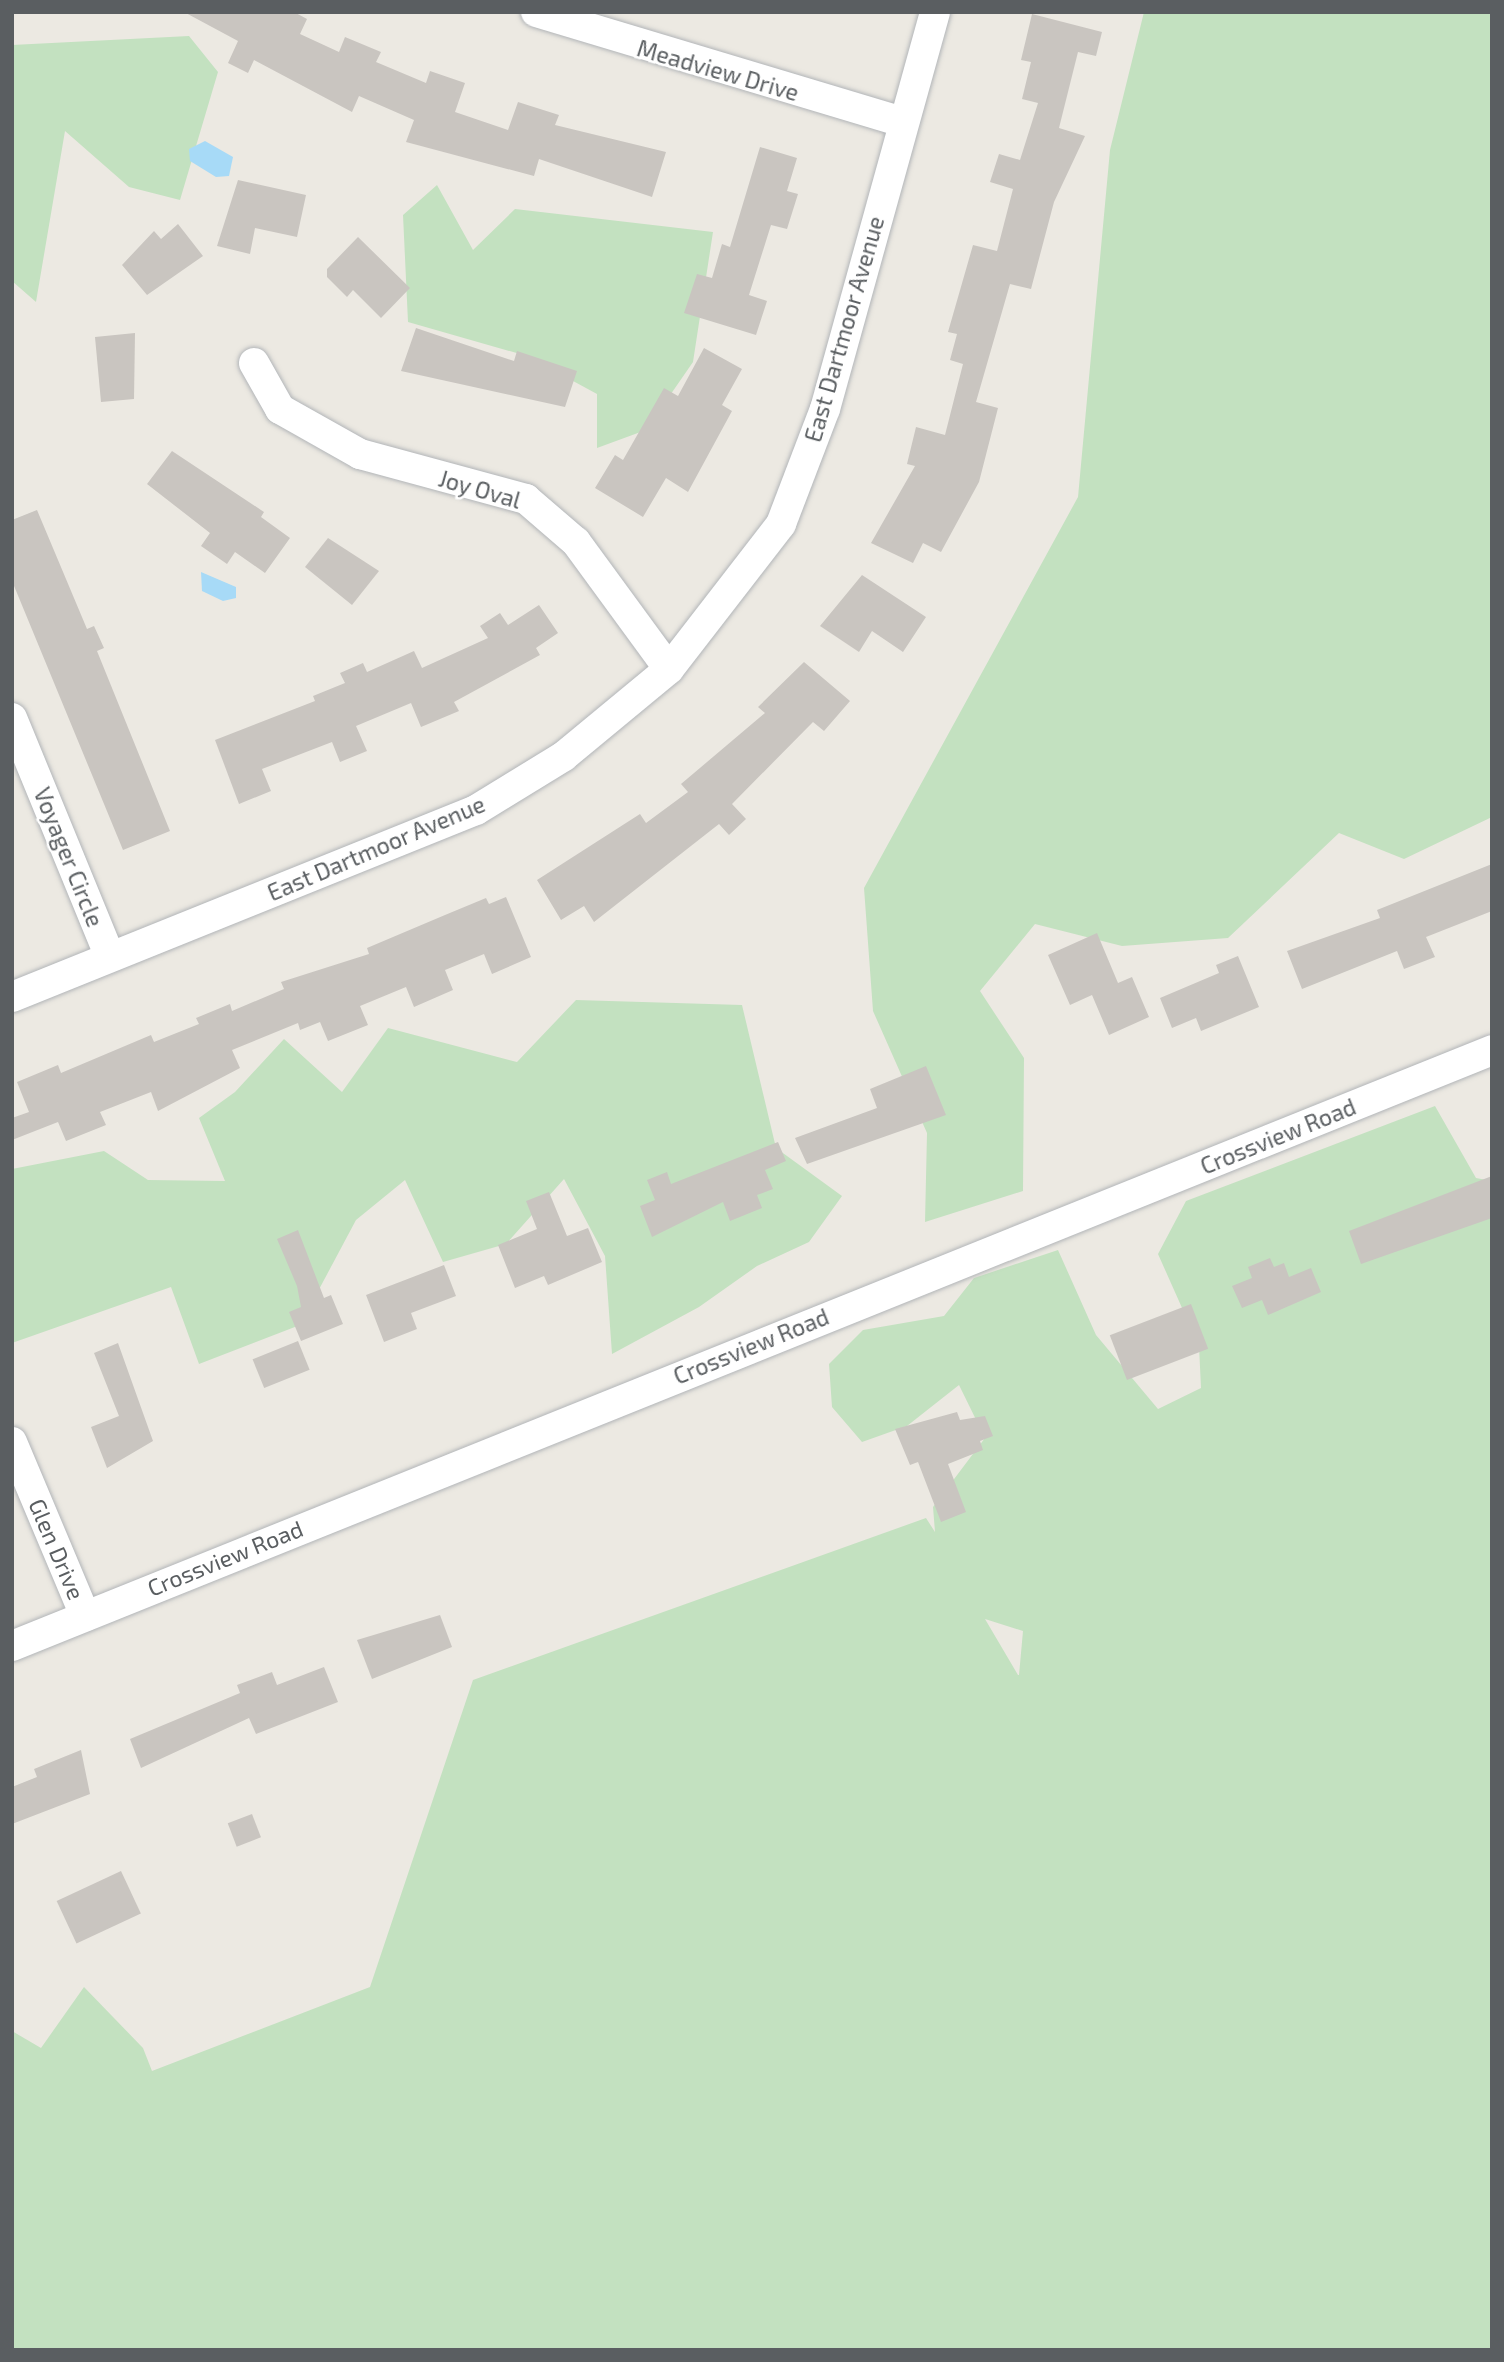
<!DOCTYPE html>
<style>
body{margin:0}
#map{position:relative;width:1504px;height:2362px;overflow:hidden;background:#ece9e2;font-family:"Exo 2",sans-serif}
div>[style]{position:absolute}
.green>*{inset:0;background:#c3e1c0}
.water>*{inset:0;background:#a7daf7}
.building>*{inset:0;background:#c9c5c0;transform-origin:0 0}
.roads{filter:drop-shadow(0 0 2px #b2b5b8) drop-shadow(0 0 2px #b2b5b8)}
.minor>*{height:30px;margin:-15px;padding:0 15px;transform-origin:15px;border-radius:15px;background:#fff}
span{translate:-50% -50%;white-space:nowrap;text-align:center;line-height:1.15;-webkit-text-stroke:5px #fff;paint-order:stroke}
.street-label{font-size:23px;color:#5a5e61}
.frame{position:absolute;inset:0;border:14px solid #5a5e61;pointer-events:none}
</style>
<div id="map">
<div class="green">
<div style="clip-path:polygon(1144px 12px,1492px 12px,1492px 817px,1404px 859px,1339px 833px,1228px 938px,1122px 946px,1035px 924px,980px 991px,1024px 1058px,1023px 1191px,925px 1222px,927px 1133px,873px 1011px,864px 888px,1078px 497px,1110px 150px)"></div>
<div style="clip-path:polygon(189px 36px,218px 72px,180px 200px,129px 187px,65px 131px,36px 302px,12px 281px,12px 45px)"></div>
<div style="clip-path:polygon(437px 185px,473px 250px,515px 209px,713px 232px,693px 362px,646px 430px,597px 448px,597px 394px,527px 356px,408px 322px,403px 215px)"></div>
<div style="clip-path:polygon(576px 1000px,742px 1005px,776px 1148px,842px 1196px,809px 1242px,757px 1266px,699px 1307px,612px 1354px,605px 1256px,564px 1179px,506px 1244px,443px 1262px,405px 1180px,356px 1220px,300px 1325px,199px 1364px,171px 1287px,12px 1343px,12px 1169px,104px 1151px,148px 1180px,225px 1181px,199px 1118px,235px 1092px,284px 1039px,342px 1092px,388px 1028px,517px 1062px)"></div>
<div style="clip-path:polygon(evenodd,1435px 1106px,1476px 1178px,1492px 1181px,1492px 2350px,12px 2350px,12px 2031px,41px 2048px,84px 1987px,143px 2048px,152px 2071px,370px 1987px,473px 1680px,926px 1518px,935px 1532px,933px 1507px,985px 1438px,959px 1385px,907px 1426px,862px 1442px,832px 1407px,829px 1364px,863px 1330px,944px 1316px,974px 1278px,1058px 1250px,1096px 1335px,1158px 1409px,1201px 1388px,1199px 1346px,1158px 1254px,1186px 1201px,1435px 1106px,985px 1619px,1023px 1631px,1019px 1675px,1018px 1675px,985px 1619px)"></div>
</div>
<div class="water">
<div style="clip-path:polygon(205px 141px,233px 157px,229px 176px,216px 177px,190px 161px,189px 149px)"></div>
<div style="clip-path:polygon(201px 572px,236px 587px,236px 598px,223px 601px,202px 591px)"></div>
</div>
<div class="building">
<div style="clip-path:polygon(184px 12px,294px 12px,307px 19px,300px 34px,339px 52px,345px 37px,381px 52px,376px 62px,426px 83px,430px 71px,465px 83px,455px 112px,508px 130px,518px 102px,559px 115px,555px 125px,666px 152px,652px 197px,539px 159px,534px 176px,406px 142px,414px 120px,359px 96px,352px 112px,254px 60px,248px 73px,228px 63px,238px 41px)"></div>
<div style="clip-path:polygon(1032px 14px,1102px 32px,1096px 56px,1078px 52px,1059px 128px,1085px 136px,1054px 202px,1031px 289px,1010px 284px,976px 402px,998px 408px,979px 482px,941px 552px,923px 543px,913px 563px,871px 543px,915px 466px,907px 464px,916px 427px,945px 435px,963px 364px,950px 360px,957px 334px,948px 332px,973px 245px,997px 251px,1013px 189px,990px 182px,999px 154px,1020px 160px,1038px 103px,1022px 99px,1031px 62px,1021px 60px)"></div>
<div style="clip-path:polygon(760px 147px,797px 158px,787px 191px,798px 194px,787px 229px,771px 225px,749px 295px,767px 301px,756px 335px,684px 313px,697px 274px,712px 278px,722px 244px,730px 247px)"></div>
<div style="clip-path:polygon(238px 180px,306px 195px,297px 237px,255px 228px,250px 254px,217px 246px)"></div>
<div style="clip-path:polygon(178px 224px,203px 256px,147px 295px,122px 265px,154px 231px,161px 239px)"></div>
<div style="clip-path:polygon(358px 237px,410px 288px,381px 318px,353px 290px,347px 297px,327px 277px,327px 269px)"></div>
<div style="clip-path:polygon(416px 328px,514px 361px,517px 351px,577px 371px,565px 407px,401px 371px)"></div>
<div style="clip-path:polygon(135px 333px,134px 399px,101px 402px,95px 337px)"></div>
<div style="clip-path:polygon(704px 348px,742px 369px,722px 405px,732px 411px,688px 492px,666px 478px,643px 517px,595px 488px,615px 455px,623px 460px,664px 388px,678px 396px)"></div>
<div style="clip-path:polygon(172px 451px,264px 512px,261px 517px,290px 538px,265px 573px,235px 552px,227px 564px,201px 546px,210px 533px,147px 484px)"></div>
<div style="clip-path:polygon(37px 510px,87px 629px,94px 626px,104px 648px,97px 651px,170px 831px,123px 850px,12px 581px,12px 520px)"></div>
<div style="clip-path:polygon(328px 538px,379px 571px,352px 605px,305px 567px)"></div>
<div style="clip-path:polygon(862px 575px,926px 617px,903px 652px,872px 631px,859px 652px,820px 626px)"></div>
<div style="clip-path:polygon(539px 605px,558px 633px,536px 648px,540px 655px,454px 702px,459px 711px,421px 727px,411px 703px,356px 726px,367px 751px,340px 762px,332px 742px,262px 769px,271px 791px,239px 804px,215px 740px,315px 701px,313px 696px,345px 683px,340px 673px,363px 663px,367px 672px,414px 651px,422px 668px,488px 638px,480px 626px,500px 613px,508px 625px)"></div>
<div style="clip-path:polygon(804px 662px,850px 701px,824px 731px,813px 722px,732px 804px,746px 819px,729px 835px,719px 824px,594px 922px,584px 906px,561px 920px,537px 880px,640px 814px,646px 823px,688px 792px,681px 784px,765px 713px,758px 707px)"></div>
<div style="clip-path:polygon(1492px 864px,1492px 911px,1426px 937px,1435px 957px,1404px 969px,1397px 951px,1302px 989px,1287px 951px,1380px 918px,1377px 910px)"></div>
<div style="clip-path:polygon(506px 897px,531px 957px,492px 974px,484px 954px,445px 970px,453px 990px,414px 1007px,406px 987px,360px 1006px,368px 1025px,328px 1041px,320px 1022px,300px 1030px,298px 1023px,232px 1050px,240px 1068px,158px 1111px,151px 1092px,100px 1112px,106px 1125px,66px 1141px,58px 1122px,12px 1140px,12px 1118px,29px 1112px,17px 1082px,58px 1065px,61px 1073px,151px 1035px,154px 1042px,199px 1024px,196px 1018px,230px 1004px,232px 1011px,284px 989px,281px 982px,369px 954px,367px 948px,445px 915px,486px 898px,489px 904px)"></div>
<div style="clip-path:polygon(1097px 933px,1118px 983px,1132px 977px,1149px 1017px,1109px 1035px,1092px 995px,1070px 1005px,1048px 955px)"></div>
<div style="clip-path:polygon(1238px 956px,1259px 1007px,1201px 1031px,1196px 1018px,1172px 1028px,1160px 998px,1219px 973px,1216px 965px)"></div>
<div style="clip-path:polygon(926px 1066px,946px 1115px,807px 1164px,795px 1138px,877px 1108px,870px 1089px)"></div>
<div style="clip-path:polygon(778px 1142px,786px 1161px,765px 1170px,773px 1189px,757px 1195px,762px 1208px,730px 1221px,723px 1202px,652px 1237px,640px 1206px,655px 1200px,647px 1180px,667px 1172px,671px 1184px)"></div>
<div style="clip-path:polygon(1492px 1176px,1492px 1218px,1361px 1264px,1349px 1231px)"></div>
<div style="clip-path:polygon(549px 1192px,567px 1236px,588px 1228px,602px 1262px,548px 1285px,544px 1276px,515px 1288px,498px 1245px,537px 1229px,526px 1201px)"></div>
<div style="clip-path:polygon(298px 1230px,324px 1298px,331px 1295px,343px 1324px,301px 1341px,289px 1312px,301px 1307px,297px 1286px,277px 1239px)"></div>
<div style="clip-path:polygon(1270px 1258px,1274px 1267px,1284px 1263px,1289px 1277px,1311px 1268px,1321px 1292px,1268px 1315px,1262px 1300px,1242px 1308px,1232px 1286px,1252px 1278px,1248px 1267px)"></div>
<div style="clip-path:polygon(444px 1265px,456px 1296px,411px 1313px,417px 1329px,384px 1342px,366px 1295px)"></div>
<div style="left:1191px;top:1304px;width:48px;height:87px;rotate:69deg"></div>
<div style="left:298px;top:1341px;width:31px;height:49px;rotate:68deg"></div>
<div style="clip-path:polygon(118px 1343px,153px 1441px,107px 1468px,91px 1427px,119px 1416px,94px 1353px)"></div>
<div style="clip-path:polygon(957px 1412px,960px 1420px,985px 1416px,993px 1436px,980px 1441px,983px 1450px,948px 1464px,966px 1512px,941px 1522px,918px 1462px,910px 1465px,895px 1429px)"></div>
<div style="clip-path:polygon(440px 1615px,452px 1647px,372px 1679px,357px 1640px)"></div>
<div style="clip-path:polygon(324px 1667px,338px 1702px,256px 1734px,249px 1718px,141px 1768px,130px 1739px,240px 1693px,237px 1685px,272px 1672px,277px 1685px)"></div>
<div style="clip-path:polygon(81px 1750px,90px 1794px,12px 1824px,12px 1787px,37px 1777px,34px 1769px)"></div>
<div style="left:252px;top:1814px;width:25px;height:26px;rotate:69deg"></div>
<div style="left:121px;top:1871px;width:47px;height:71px;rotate:65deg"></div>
</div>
<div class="roads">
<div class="minor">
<div style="left:536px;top:12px;width:382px;rotate:16.7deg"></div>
<div style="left:254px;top:363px;width:53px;rotate:60.5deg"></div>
<div style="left:280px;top:409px;width:92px;rotate:29.4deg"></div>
<div style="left:360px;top:454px;width:172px;rotate:15.2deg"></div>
<div style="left:526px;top:499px;width:66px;rotate:40.7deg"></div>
<div style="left:576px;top:542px;width:157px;rotate:53.8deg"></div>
<div style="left:12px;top:718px;width:258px;rotate:67.7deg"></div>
<div style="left:12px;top:997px;width:500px;rotate:-21.95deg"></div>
<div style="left:476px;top:810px;width:103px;rotate:-31.5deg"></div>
<div style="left:564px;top:756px;width:136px;rotate:-39.6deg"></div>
<div style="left:669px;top:669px;width:183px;rotate:-52.3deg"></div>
<div style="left:781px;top:524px;width:123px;rotate:-69.1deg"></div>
<div style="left:825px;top:409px;width:412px;rotate:-74.5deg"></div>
<div style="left:12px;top:1442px;width:189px;rotate:67.2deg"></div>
<div style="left:12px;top:1646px;width:1595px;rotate:-21.93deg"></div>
</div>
</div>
<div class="street-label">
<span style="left:718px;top:70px;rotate:16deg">Meadview Drive</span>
<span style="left:844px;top:329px;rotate:-74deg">East Dartmoor Avenue</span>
<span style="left:480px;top:489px;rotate:16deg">Joy Oval</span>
<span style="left:376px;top:848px;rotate:-23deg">East Dartmoor Avenue</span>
<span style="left:69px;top:857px;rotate:68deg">Voyager Circle</span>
<span style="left:1278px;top:1136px;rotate:-22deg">Crossview Road</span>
<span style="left:751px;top:1346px;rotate:-22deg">Crossview Road</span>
<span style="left:57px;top:1549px;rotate:67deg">Glen Drive</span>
<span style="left:225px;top:1558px;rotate:-22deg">Crossview Road</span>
</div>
<div class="frame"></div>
</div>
